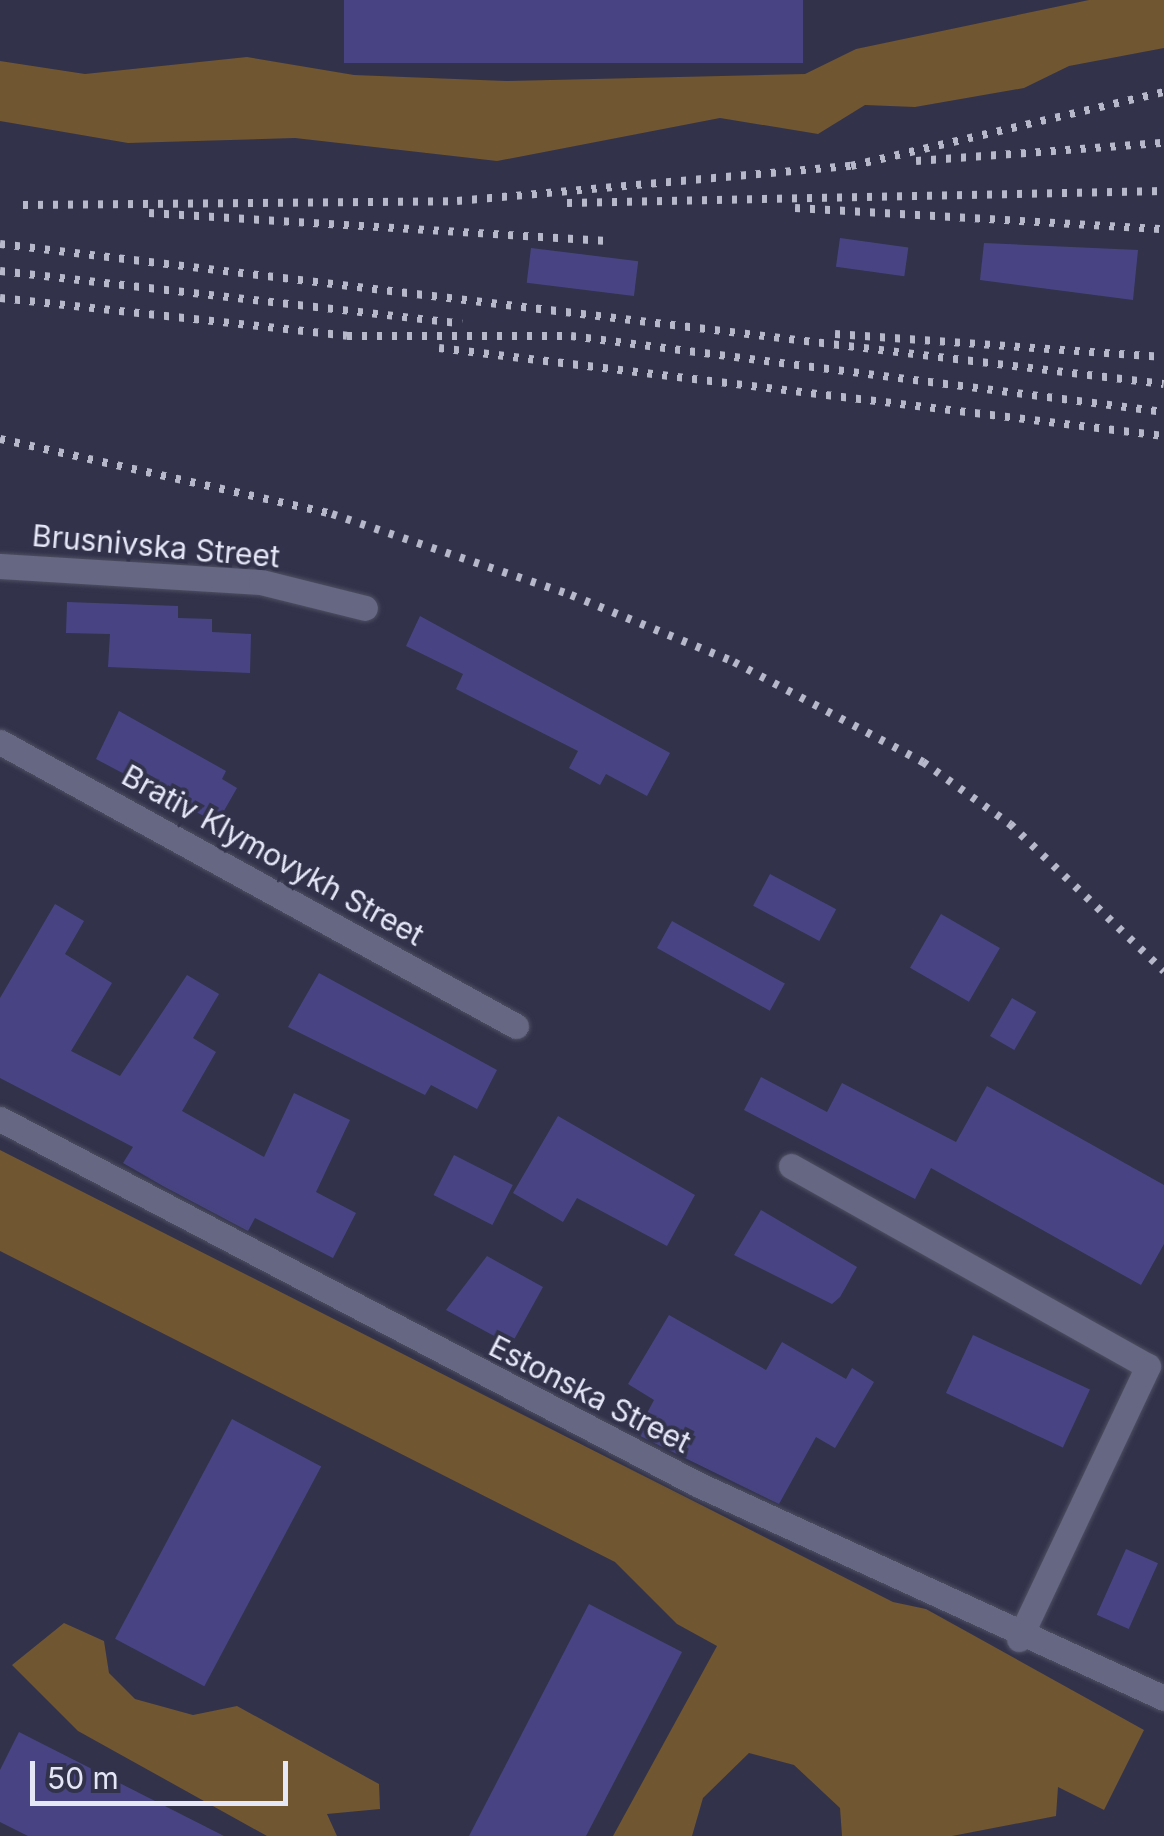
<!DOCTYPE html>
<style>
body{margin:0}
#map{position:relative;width:1164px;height:1836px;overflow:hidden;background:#32324b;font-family:Inter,sans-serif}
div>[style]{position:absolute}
.green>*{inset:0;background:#705631}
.building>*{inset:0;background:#484483;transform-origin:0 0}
.roads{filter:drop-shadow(0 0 2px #4f4f63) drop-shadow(0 0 2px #4f4f63)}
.street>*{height:25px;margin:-12.5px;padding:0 12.5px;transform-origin:12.5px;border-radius:12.5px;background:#666782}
.rail>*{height:8px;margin-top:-4px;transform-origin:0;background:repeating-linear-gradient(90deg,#b8b8cb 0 5px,transparent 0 15px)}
span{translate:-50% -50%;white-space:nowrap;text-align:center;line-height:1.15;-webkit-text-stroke:8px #32324b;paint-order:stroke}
.street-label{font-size:30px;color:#e5e6f6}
.scale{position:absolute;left:30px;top:1761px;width:258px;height:45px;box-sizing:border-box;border:5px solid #e5e6f6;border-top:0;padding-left:12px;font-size:30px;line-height:35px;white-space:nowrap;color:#e5e6f6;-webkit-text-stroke:8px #32324b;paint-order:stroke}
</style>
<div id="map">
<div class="green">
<div style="clip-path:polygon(1089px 0,1164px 0,1164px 48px,1069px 66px,1024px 88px,915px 107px,865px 105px,818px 134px,720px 118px,497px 161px,295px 138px,128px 143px,0 121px,0 61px,85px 74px,247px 57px,354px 75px,506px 81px,805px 74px,856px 49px)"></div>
<div style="clip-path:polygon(0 1150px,893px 1602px,926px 1609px,1144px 1730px,1104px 1810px,1058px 1787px,1056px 1816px,952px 1836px,842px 1836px,840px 1808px,794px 1765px,749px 1753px,703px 1798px,692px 1836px,613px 1836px,717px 1646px,677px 1624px,615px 1562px,0 1251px)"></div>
<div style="clip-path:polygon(64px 1623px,104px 1641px,109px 1673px,135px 1699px,193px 1715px,237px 1706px,379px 1784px,380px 1809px,327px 1814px,337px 1836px,267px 1836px,78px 1731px,12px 1665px)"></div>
</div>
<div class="building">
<div style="left:344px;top:0;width:459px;height:63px"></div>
<div style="left:840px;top:238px;width:69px;height:29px;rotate:8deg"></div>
<div style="clip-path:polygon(984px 243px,1138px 250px,1133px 300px,980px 280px)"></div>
<div style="left:531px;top:248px;width:108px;height:35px;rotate:7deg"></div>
<div style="clip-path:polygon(67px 602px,178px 606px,178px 618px,212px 619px,212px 632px,251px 634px,250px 673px,108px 667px,110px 634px,66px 633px)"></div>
<div style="clip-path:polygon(420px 616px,670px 753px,647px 796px,606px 774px,600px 785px,569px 768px,578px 751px,456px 689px,463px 674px,406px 646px)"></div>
<div style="clip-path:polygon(119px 711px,226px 771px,222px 779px,237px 788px,217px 823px,96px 759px)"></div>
<div style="left:770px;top:874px;width:75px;height:36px;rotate:28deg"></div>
<div style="clip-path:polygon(55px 904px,84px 921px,65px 954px,112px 983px,71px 1051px,120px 1076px,187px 975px,219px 994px,193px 1038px,216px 1052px,182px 1111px,264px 1157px,294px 1093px,350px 1120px,316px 1192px,356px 1213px,333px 1258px,255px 1218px,248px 1231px,163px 1186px,123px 1163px,133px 1147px,0 1078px,0 998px)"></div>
<div style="left:941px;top:914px;width:68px;height:62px;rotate:30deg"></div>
<div style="left:672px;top:921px;width:129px;height:31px;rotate:29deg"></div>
<div style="clip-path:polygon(319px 973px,497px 1070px,477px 1109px,431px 1085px,425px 1095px,288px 1027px)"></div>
<div style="left:1012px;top:998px;width:28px;height:44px;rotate:30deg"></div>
<div style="clip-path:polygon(761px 1077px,827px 1112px,842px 1083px,956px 1142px,987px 1086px,1164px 1185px,1164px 1244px,1141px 1285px,931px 1168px,915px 1199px,744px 1110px)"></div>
<div style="clip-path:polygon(558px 1116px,695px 1195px,667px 1246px,577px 1198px,563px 1222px,513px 1193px)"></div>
<div style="left:454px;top:1155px;width:66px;height:45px;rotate:27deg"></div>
<div style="clip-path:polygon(761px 1210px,857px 1267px,840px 1297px,832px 1304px,734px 1255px)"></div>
<div style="clip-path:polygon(487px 1256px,543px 1287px,511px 1345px,446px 1310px)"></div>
<div style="clip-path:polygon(669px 1315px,766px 1370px,782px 1342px,846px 1379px,852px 1368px,874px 1382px,835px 1448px,816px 1437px,779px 1504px,636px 1434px,654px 1400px,628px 1384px)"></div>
<div style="left:973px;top:1335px;width:129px;height:64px;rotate:25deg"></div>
<div style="left:232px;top:1419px;width:101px;height:249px;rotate:28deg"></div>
<div style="left:1126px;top:1549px;width:35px;height:72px;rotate:24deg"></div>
<div style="clip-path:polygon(589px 1604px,682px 1652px,586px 1836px,469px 1836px)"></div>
<div style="clip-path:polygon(19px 1732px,224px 1836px,28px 1836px,0 1822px,0 1770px)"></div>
</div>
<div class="roads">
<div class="street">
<div style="left:0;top:566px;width:261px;rotate:3.5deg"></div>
<div style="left:261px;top:582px;width:107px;rotate:14deg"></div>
<div style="left:0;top:742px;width:589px;rotate:28.83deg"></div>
<div style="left:0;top:1119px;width:787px;rotate:27.64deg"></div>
<div style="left:697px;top:1484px;width:514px;rotate:24.62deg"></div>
<div style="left:791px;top:1166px;width:409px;rotate:29.3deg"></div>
<div style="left:1148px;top:1366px;width:302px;rotate:115.3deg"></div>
</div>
</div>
<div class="rail">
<div style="left:916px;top:161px;width:249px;rotate:-4.2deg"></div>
<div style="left:567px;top:203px;width:597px;rotate:-1.15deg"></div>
<div style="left:23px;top:205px;width:434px;rotate:-0.5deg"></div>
<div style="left:457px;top:201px;width:396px;rotate:-5.1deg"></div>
<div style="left:851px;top:166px;width:322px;rotate:-13.3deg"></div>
<div style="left:795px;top:208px;width:370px;rotate:3.3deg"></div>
<div style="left:149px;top:213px;width:455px;rotate:3.5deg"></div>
<div style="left:0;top:244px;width:1172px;rotate:6.86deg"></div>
<div style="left:0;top:271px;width:465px;rotate:6.5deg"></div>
<div style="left:0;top:298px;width:349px;rotate:6.2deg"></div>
<div style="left:347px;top:336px;width:224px"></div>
<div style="left:571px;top:336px;width:598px;rotate:7.3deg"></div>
<div style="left:835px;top:334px;width:330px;rotate:4deg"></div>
<div style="left:439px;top:348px;width:730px;rotate:6.92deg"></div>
<div style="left:0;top:439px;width:340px;rotate:12.7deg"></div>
<div style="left:332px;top:514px;width:252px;rotate:18.7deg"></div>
<div style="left:571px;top:595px;width:176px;rotate:22.3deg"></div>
<div style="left:734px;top:662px;width:214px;rotate:27.9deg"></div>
<div style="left:923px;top:762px;width:107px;rotate:35.5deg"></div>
<div style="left:1010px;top:824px;width:213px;rotate:43.7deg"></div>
</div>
<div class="street-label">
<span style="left:156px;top:546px;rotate:5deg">Brusnivska Street</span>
<span style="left:273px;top:855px;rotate:29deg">Brativ Klymovykh Street</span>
<span style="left:590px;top:1394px;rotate:27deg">Estonska Street</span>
</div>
<div class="scale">50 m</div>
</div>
